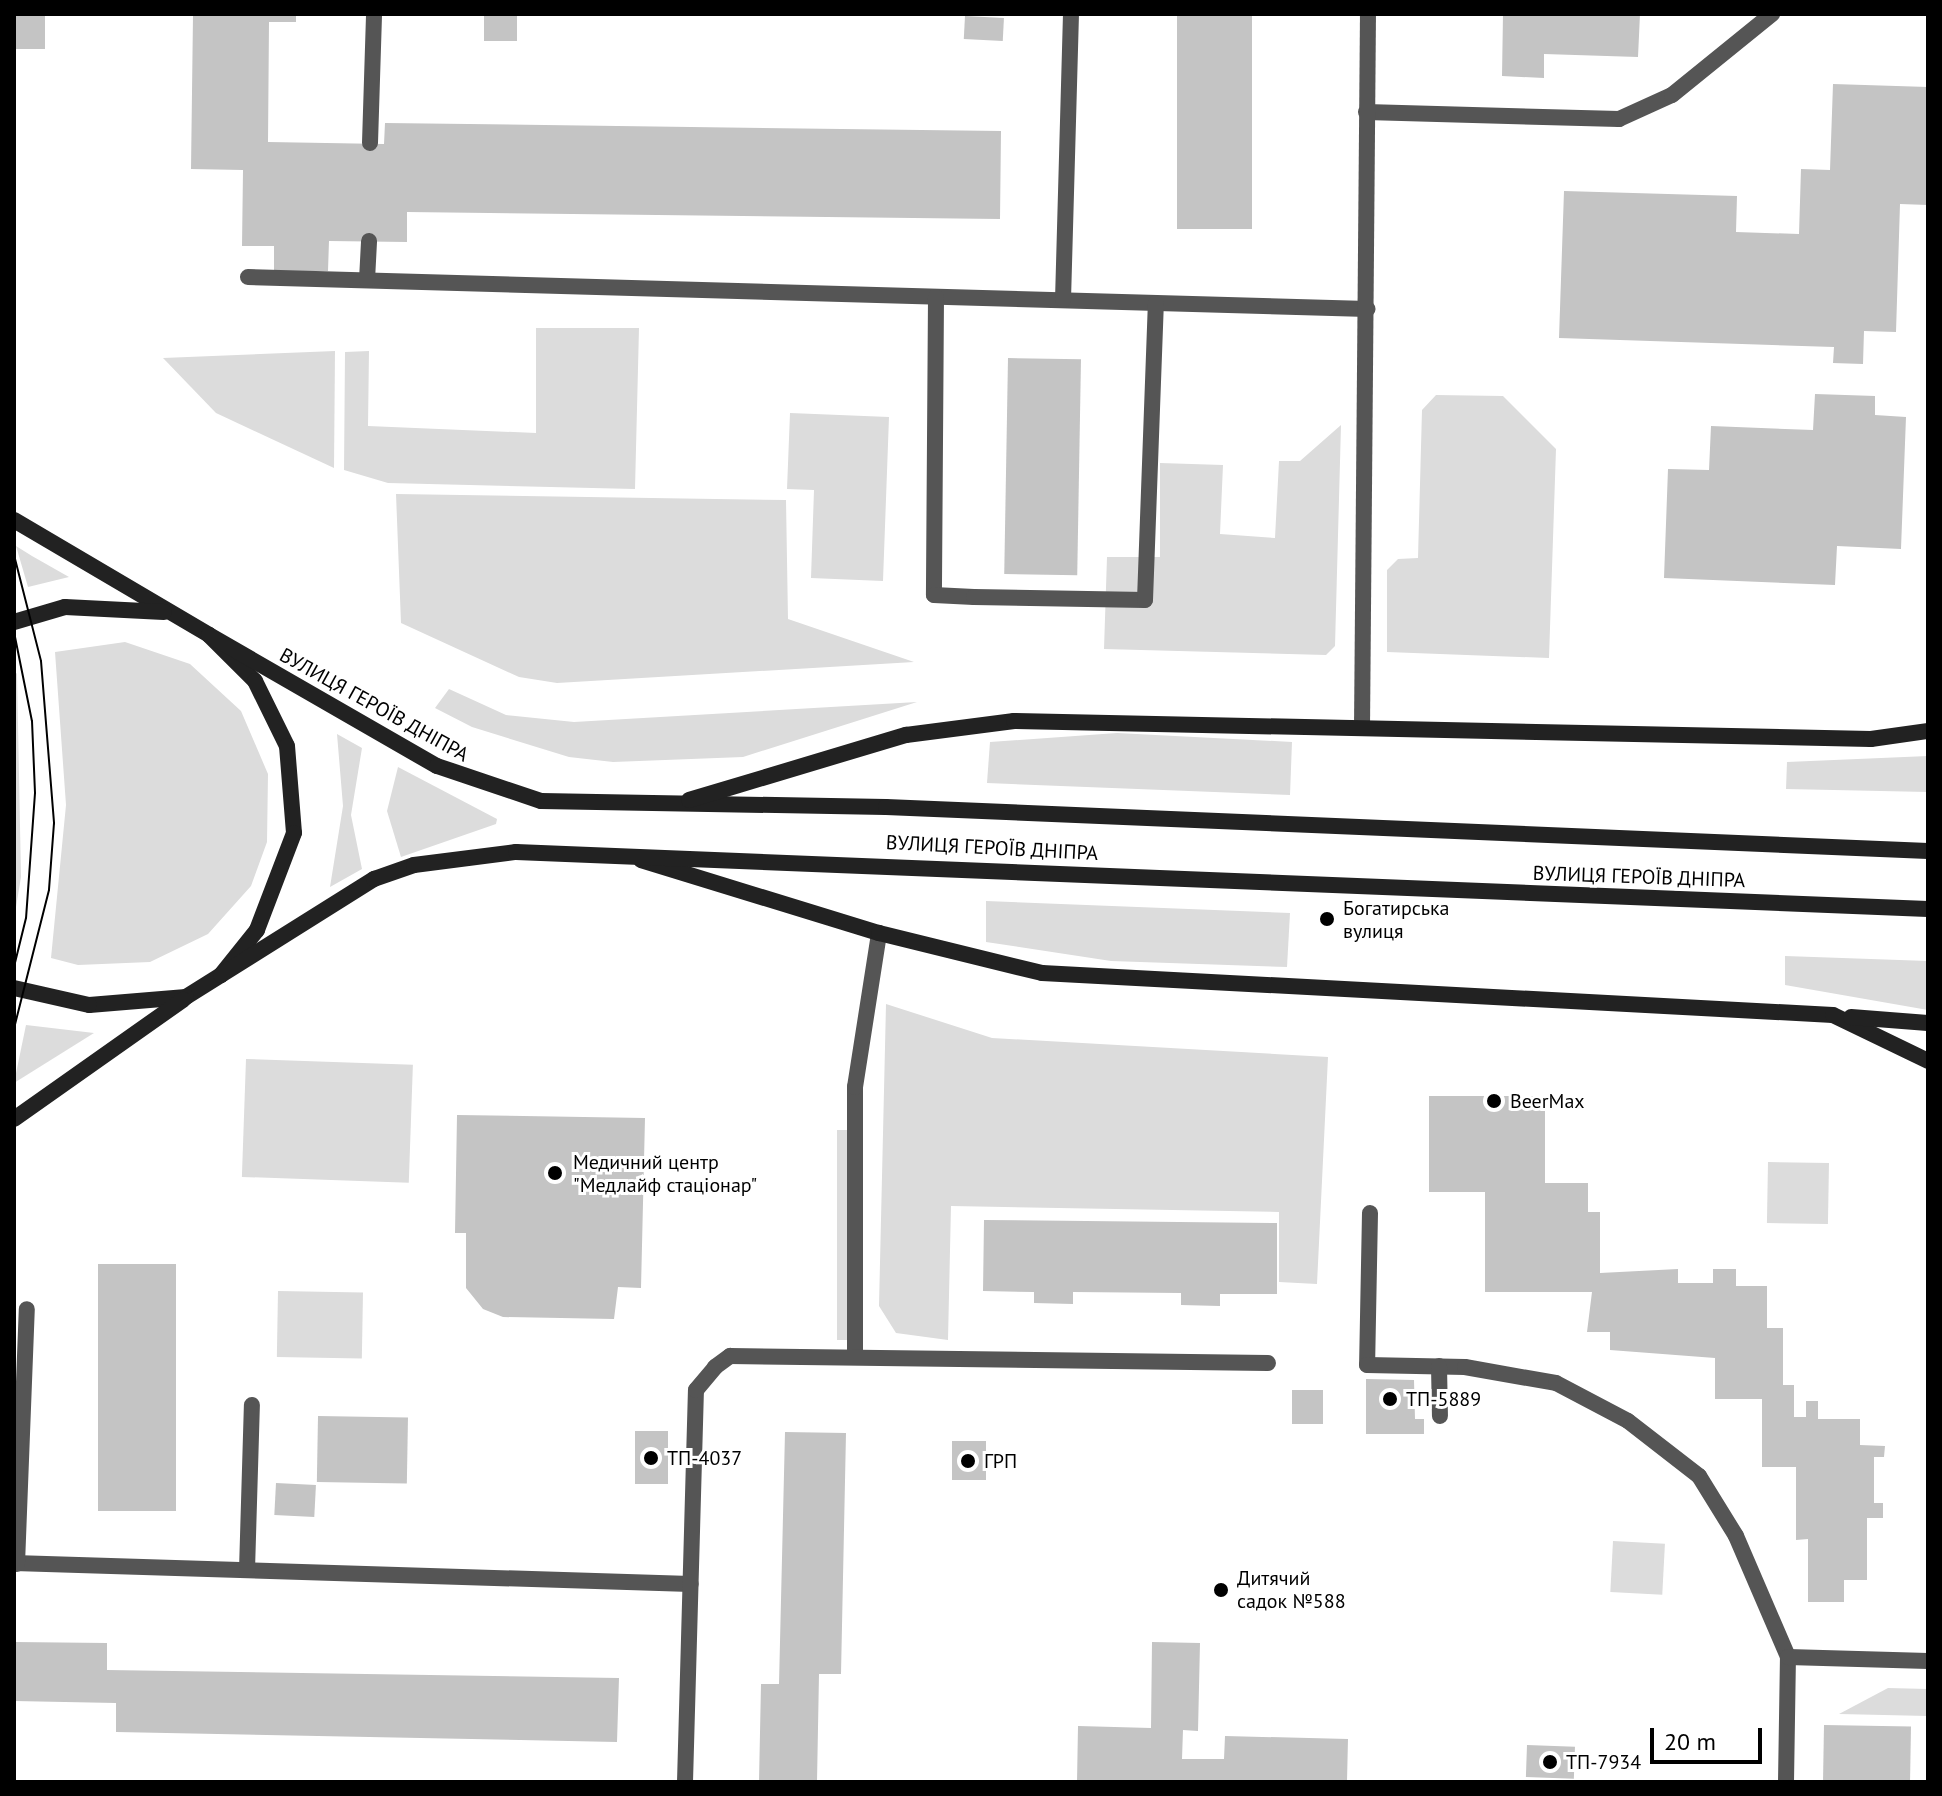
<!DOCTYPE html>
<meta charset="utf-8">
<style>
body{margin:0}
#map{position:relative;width:1942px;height:1796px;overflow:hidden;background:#fff;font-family:"PT Sans",sans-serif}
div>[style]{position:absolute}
.green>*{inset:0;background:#dcdcdc;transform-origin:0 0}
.building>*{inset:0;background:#c4c4c4;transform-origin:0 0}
.service>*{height:16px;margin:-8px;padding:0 8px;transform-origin:8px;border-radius:8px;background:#555}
.secondary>*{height:16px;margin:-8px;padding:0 8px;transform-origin:8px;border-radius:8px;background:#222}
.tram>*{height:2px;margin:-1px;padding:0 1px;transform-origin:1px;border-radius:1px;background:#000}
.dots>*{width:22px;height:22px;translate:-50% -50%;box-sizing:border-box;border:4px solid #fff;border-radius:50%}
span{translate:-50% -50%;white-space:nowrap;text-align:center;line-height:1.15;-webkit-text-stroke:6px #fff;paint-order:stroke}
.street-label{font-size:20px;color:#000}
.poi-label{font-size:20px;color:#000}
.left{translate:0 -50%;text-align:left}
.frame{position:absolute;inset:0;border:16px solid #000;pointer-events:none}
.scale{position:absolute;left:1650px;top:1728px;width:112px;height:36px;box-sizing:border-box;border:4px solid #000;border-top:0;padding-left:10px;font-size:24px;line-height:28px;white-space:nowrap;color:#000;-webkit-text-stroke:6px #fff;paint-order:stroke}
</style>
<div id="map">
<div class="green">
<div style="clip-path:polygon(536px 328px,639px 328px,635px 489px,388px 483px,344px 470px,345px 352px,369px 351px,368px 426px,536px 433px)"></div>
<div style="clip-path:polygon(335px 351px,334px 468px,216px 413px,163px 358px)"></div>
<div style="clip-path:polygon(1436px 395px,1503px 396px,1556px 449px,1549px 658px,1387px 652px,1387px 570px,1398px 559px,1418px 558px,1422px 410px)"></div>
<div style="clip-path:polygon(790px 413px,889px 417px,883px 581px,811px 578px,814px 490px,787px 489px)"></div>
<div style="clip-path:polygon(1341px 425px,1335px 646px,1326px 655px,1104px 649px,1107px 557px,1160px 557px,1160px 463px,1223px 465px,1220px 534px,1275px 538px,1279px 461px,1300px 461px)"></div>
<div style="clip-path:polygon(396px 494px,786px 500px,788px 619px,914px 662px,557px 683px,519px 677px,401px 623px)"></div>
<div style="clip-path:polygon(16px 546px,32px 556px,69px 577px,28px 587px)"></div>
<div style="clip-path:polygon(125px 642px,190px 664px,241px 711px,268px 774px,267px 842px,251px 886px,208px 934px,150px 962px,78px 965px,51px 958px,66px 805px,55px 652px)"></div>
<div style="clip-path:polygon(17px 673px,21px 877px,14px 919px,14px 675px)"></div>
<div style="clip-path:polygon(449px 689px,506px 715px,574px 722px,917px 702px,743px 757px,613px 762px,569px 757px,472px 727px,435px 708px)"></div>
<div style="clip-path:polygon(1117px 733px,1292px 742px,1290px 795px,987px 783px,990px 742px)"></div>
<div style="clip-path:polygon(337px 734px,362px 748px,351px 815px,362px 869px,330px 887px,343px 806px)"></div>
<div style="clip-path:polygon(1928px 756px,1928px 792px,1786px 789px,1787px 762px)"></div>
<div style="clip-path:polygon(398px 767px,497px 819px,496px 824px,401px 857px,387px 811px)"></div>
<div style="clip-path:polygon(986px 901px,1290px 913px,1287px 967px,1111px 961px,986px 942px)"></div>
<div style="clip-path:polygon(1785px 956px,1928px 961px,1928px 1010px,1785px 985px)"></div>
<div style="clip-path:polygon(886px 1004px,992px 1038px,1328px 1057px,1317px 1284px,1279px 1282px,1279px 1212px,951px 1206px,948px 1340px,896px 1333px,879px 1306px)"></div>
<div style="clip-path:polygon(26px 1025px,94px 1033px,14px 1083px)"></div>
<div style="left:246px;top:1059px;width:167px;height:118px;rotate:2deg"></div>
<div style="left:837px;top:1130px;width:10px;height:210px"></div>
<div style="left:1768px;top:1162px;width:61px;height:61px;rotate:1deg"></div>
<div style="left:278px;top:1291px;width:85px;height:66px;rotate:1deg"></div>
<div style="left:1613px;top:1541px;width:52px;height:51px;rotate:3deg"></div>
<div style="clip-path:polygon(1888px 1688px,1928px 1689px,1928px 1716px,1839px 1714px)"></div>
</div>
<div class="building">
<div style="left:14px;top:14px;width:31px;height:35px"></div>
<div style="clip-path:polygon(296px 14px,296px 22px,269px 22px,268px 142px,384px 144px,385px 123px,1001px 131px,1000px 219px,407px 212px,407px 242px,329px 241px,328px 271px,274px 271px,274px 246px,242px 246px,243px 170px,191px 169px,193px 15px)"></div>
<div style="left:484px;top:14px;width:33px;height:27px"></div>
<div style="left:1177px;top:14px;width:75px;height:215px"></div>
<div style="clip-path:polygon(1503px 14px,1640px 14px,1638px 57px,1544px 54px,1544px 78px,1502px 76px)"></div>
<div style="left:965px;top:16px;width:39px;height:23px;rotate:3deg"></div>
<div style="clip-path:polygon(1833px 84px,1928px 87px,1928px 205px,1900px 204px,1896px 332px,1864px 331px,1863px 364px,1833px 363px,1834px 347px,1559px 338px,1564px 191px,1737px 196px,1736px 232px,1799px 234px,1801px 169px,1830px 170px)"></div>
<div style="left:1008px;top:358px;width:73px;height:216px;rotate:1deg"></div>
<div style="clip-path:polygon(1815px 394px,1875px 396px,1875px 415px,1906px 417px,1901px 549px,1837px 546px,1835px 585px,1664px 578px,1668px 469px,1709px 470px,1711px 426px,1813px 430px)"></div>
<div style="clip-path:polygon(1429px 1096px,1545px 1096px,1545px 1183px,1588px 1183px,1588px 1212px,1600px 1212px,1600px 1273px,1678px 1269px,1678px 1283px,1713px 1283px,1713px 1269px,1736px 1269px,1736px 1286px,1767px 1286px,1767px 1328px,1783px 1328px,1783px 1385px,1794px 1385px,1794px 1417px,1806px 1417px,1806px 1401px,1818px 1401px,1818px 1419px,1860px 1419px,1860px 1445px,1885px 1446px,1884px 1457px,1874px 1457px,1874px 1503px,1883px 1503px,1883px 1518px,1867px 1518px,1867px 1580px,1844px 1580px,1844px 1602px,1808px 1602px,1808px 1539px,1796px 1540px,1796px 1467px,1762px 1467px,1762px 1399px,1715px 1399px,1715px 1358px,1610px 1350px,1610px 1332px,1587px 1332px,1592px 1292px,1485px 1292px,1485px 1192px,1429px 1192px)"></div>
<div style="clip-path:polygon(457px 1115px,645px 1118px,641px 1288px,618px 1287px,614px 1319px,503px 1317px,483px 1309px,466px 1288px,466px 1233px,455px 1233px)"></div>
<div style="clip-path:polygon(984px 1220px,1277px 1223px,1277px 1294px,1220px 1294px,1220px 1306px,1181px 1305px,1181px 1293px,1073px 1292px,1073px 1304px,1034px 1303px,1034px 1292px,983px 1291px)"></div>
<div style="left:98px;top:1264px;width:78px;height:247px"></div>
<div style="clip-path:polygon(1366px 1379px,1414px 1380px,1415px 1419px,1424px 1419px,1424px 1434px,1366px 1434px)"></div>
<div style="left:1292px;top:1390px;width:31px;height:34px"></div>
<div style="left:318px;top:1416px;width:90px;height:66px;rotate:1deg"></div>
<div style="left:635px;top:1431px;width:33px;height:53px"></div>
<div style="clip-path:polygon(785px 1432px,846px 1433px,841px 1674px,819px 1674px,817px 1782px,759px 1782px,761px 1684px,779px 1684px)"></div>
<div style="left:952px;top:1441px;width:34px;height:39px"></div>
<div style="left:276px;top:1483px;width:40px;height:32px;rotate:3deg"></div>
<div style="clip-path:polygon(14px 1642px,107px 1643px,107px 1670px,619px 1678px,617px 1742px,116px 1732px,116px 1703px,14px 1701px)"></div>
<div style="clip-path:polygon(1152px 1642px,1200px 1643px,1198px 1731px,1183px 1730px,1182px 1759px,1224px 1759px,1225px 1736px,1348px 1739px,1347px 1782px,1077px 1782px,1078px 1726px,1151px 1728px)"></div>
<div style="left:1824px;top:1725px;width:87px;height:57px;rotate:1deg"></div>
<div style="left:1527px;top:1745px;width:48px;height:32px;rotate:2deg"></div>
</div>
<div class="service">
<div style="left:1366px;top:112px;width:253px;rotate:1.6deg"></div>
<div style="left:1619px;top:119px;width:58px;rotate:-24.4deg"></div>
<div style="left:1672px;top:95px;width:129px;rotate:-39deg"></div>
<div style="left:370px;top:143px;width:129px;rotate:-88.2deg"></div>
<div style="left:248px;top:277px;width:1120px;rotate:1.64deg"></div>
<div style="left:367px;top:280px;width:39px;rotate:-87deg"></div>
<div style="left:936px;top:297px;width:298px;rotate:90.4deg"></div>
<div style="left:934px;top:595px;width:40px;rotate:2.9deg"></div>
<div style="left:974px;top:597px;width:171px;rotate:1deg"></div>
<div style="left:1145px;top:600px;width:297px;rotate:-87.9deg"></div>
<div style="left:1063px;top:300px;width:286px;rotate:-88.4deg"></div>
<div style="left:1362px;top:728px;width:714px;rotate:-89.52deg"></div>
<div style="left:1370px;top:1213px;width:152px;rotate:91.1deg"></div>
<div style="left:1367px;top:1365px;width:98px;rotate:1.2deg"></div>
<div style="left:1465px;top:1367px;width:92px;rotate:10deg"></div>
<div style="left:1556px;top:1383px;width:81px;rotate:27.8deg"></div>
<div style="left:1628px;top:1421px;width:90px;rotate:37.8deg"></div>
<div style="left:1699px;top:1476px;width:70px;rotate:58.3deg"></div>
<div style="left:1736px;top:1536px;width:132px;rotate:66.7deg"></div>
<div style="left:855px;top:1356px;width:269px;rotate:-90deg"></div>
<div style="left:855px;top:1087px;width:156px;rotate:-81.1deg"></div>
<div style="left:1439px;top:1366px;width:50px;rotate:88.9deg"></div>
<div style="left:14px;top:1563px;width:677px;rotate:1.78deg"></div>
<div style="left:17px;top:1564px;width:255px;rotate:-87.8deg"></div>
<div style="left:247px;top:1570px;width:165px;rotate:-88.3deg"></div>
<div style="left:685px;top:1782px;width:392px;rotate:-88.4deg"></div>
<div style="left:696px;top:1390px;width:30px;rotate:-50deg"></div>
<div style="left:715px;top:1367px;width:19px;rotate:-36deg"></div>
<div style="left:730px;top:1356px;width:538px;rotate:0.75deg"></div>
<div style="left:1786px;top:1782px;width:125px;rotate:-89.1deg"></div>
<div style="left:1788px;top:1657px;width:140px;rotate:1.6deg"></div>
</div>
<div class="secondary">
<div style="left:14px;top:520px;width:226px;rotate:30.5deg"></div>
<div style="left:209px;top:635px;width:65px;rotate:45deg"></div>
<div style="left:255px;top:681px;width:72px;rotate:63.8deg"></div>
<div style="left:287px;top:746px;width:87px;rotate:85.4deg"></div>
<div style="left:294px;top:833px;width:104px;rotate:110.9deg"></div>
<div style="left:257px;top:930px;width:58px;rotate:128.7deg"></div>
<div style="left:221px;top:975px;width:41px;rotate:147.8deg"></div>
<div style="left:186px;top:997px;width:97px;rotate:175.3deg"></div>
<div style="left:89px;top:1005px;width:77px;rotate:-167.2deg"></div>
<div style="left:14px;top:622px;width:53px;rotate:-16.4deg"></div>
<div style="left:65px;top:607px;width:99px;rotate:2.9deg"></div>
<div style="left:209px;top:635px;width:263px;rotate:29.9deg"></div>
<div style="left:437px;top:766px;width:110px;rotate:18.6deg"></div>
<div style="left:541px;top:801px;width:345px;rotate:1deg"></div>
<div style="left:886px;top:807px;width:1043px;rotate:2.42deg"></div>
<div style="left:689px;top:800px;width:227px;rotate:-16.7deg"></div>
<div style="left:906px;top:735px;width:109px;rotate:-7.4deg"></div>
<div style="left:1014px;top:721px;width:857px;rotate:1.2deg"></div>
<div style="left:1871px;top:739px;width:58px;rotate:-8deg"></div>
<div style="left:641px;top:860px;width:249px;rotate:17.1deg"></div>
<div style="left:879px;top:933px;width:168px;rotate:13.8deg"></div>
<div style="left:1042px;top:973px;width:792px;rotate:3.04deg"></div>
<div style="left:1833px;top:1015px;width:106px;rotate:25.8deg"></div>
<div style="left:221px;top:975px;width:181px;rotate:-32.1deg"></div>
<div style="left:374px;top:879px;width:42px;rotate:-19.3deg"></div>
<div style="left:414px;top:865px;width:103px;rotate:-7.3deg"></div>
<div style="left:516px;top:852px;width:1413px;rotate:2.31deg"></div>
<div style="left:1851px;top:1017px;width:77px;rotate:4.5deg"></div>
<div style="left:14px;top:1119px;width:207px;rotate:-35.2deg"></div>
</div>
<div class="tram">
<div style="left:14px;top:555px;width:109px;rotate:75.7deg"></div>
<div style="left:41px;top:661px;width:163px;rotate:85.4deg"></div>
<div style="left:54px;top:823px;width:67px;rotate:94.3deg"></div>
<div style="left:49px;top:890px;width:142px;rotate:104.2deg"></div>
<div style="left:14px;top:632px;width:91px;rotate:78.6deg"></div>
<div style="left:32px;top:721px;width:72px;rotate:87.6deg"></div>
<div style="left:35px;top:793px;width:125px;rotate:94.1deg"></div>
<div style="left:26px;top:918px;width:50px;rotate:103.8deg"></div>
</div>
<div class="dots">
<div style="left:1327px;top:919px;background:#000"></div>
<div style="left:1494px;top:1101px;background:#000"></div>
<div style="left:555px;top:1173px;background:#000"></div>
<div style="left:1390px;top:1399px;background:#000"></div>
<div style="left:651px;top:1458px;background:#000"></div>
<div style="left:968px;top:1461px;background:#000"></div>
<div style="left:1221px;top:1590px;background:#000"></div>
<div style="left:1550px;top:1762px;background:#000"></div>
</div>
<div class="street-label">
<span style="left:374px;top:705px;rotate:29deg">ВУЛИЦЯ ГЕРОЇВ ДНІПРА</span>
<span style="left:992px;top:848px;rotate:3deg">ВУЛИЦЯ ГЕРОЇВ ДНІПРА</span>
<span style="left:1639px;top:877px;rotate:2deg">ВУЛИЦЯ ГЕРОЇВ ДНІПРА</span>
</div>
<div class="poi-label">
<span class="left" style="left:1343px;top:920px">Богатирська<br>вулиця</span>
<span class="left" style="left:1510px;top:1101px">BeerMax</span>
<span class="left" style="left:573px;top:1174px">Медичний центр<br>"Медлайф стаціонар"</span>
<span class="left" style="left:1406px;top:1399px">ТП-5889</span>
<span class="left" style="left:667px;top:1458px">ТП-4037</span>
<span class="left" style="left:984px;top:1461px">ГРП</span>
<span class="left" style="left:1237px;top:1590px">Дитячий<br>садок №588</span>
<span class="left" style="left:1566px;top:1762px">ТП-7934</span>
</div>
<div class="frame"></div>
<div class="scale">20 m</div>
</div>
